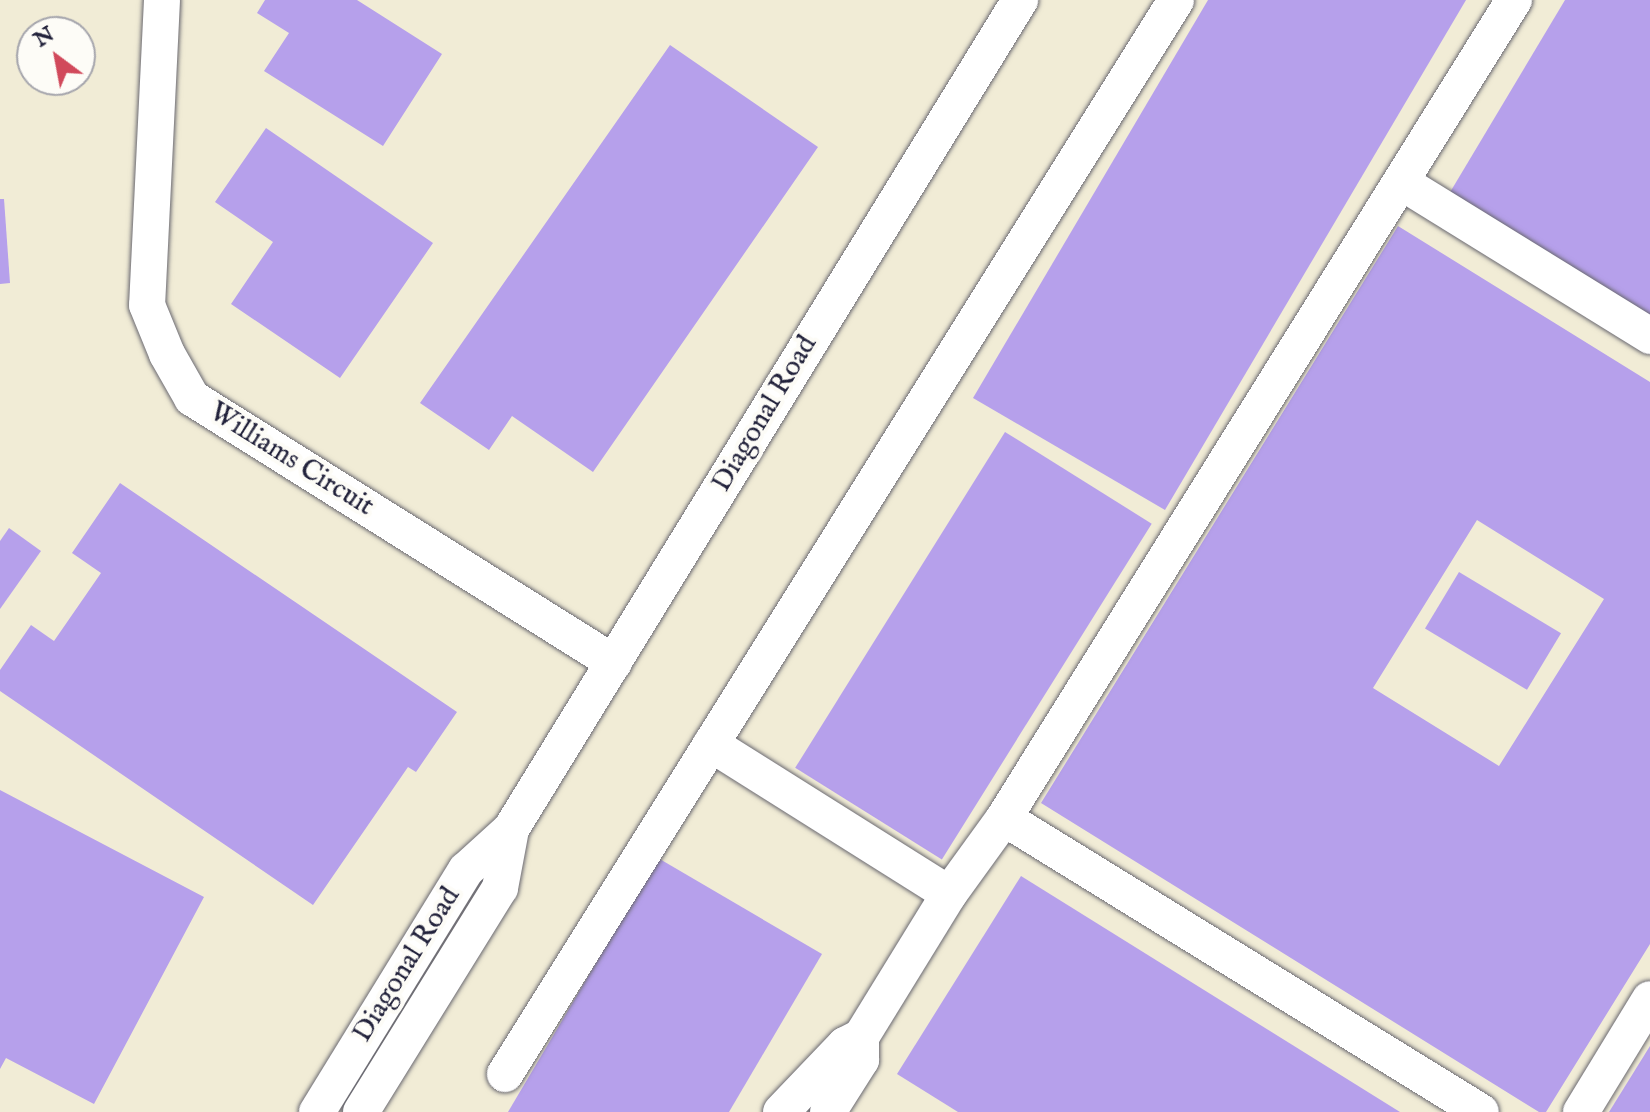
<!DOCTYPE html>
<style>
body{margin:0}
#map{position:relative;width:1650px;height:1112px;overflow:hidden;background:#f1ecd6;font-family:"IM FELL English",serif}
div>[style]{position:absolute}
.building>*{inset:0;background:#b6a0eb;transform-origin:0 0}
.roads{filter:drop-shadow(0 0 2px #6a6971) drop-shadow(0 0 2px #6a6971)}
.minor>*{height:36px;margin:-18px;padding:0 18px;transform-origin:18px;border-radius:18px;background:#fff}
span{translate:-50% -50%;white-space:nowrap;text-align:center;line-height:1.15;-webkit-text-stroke:8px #fdfcf7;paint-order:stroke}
.street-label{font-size:28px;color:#22223b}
.north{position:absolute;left:16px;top:16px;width:80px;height:80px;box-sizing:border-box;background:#fdfcf7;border:2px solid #a5a5ac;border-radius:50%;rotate:328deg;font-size:22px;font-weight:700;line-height:32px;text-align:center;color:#22223b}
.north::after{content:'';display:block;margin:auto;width:28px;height:36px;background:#d1495b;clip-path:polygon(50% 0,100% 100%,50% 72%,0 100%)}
</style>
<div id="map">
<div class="building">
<div style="clip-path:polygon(265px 0,357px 0,442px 54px,383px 146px,264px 71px,289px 33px,257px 13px)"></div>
<div style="clip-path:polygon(1208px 0,1466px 0,1165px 510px,973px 398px)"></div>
<div style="clip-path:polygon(1565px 0,1650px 0,1650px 320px,1446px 199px)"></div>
<div style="clip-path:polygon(670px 45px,818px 147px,593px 472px,512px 416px,489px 450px,420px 403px)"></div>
<div style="clip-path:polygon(266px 128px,433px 243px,340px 378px,231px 304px,273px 242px,215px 202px)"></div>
<div style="clip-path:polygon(0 199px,4px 199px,10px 283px,0 284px)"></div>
<div style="clip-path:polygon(evenodd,1398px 226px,1650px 382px,1650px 944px,1546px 1112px,1539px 1112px,1041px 803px,1398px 226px,1477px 520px,1604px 599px,1499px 766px,1373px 688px,1477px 520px)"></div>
<div style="left:1005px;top:432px;width:173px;height:396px;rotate:32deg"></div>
<div style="clip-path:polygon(120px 483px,457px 712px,416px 772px,408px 767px,313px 905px,0 691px,0 670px,31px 625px,54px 641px,101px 573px,72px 553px)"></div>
<div style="clip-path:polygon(9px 528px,41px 551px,0 609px,0 541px)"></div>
<div style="left:1459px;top:572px;width:119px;height:66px;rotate:31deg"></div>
<div style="clip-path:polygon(0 790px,204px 897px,94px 1104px,6px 1058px,0 1069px)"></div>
<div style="clip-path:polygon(658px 858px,822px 954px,729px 1112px,508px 1112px)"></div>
<div style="clip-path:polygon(1021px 876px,1400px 1112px,958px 1112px,897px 1074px)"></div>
<div style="clip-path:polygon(1650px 1046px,1650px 1112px,1609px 1112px)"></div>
</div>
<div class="roads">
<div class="minor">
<div style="left:162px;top:0;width:305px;rotate:92.8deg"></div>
<div style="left:147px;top:305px;width:53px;rotate:67.8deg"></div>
<div style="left:167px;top:354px;width:51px;rotate:60.4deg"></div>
<div style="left:192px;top:398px;width:498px;rotate:32.1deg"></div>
<div style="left:1401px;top:182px;width:293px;rotate:31.7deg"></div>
<div style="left:711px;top:744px;width:281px;rotate:32.2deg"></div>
<div style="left:1004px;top:818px;width:560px;rotate:31.65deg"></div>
<div style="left:505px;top:1074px;width:1266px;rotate:-58deg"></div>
<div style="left:317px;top:1112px;width:284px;rotate:-58.4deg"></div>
<div style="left:466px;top:870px;width:61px;rotate:-42.3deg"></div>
<div style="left:511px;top:829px;width:973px;rotate:-58.45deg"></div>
<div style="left:361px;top:1112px;width:264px;rotate:-58.2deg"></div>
<div style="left:500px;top:888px;width:60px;rotate:-79.4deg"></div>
<div style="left:781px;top:1112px;width:93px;rotate:-46.3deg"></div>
<div style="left:845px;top:1045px;width:18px;rotate:-27deg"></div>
<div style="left:828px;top:1112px;width:62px;rotate:-57.6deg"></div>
<div style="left:861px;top:1060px;width:23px;rotate:-90deg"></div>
<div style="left:861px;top:1037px;width:168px;rotate:-58.4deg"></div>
<div style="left:949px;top:894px;width:94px;rotate:-54.1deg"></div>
<div style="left:1004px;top:818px;width:964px;rotate:-58.06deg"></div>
<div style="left:1581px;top:1112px;width:132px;rotate:-58.6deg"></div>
</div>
</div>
<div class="street-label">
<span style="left:765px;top:414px;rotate:-59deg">Diagonal Road</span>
<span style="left:291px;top:460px;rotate:32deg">Williams Circuit</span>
<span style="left:407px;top:965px;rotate:-58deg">Diagonal Road</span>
</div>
<div class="north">N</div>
</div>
